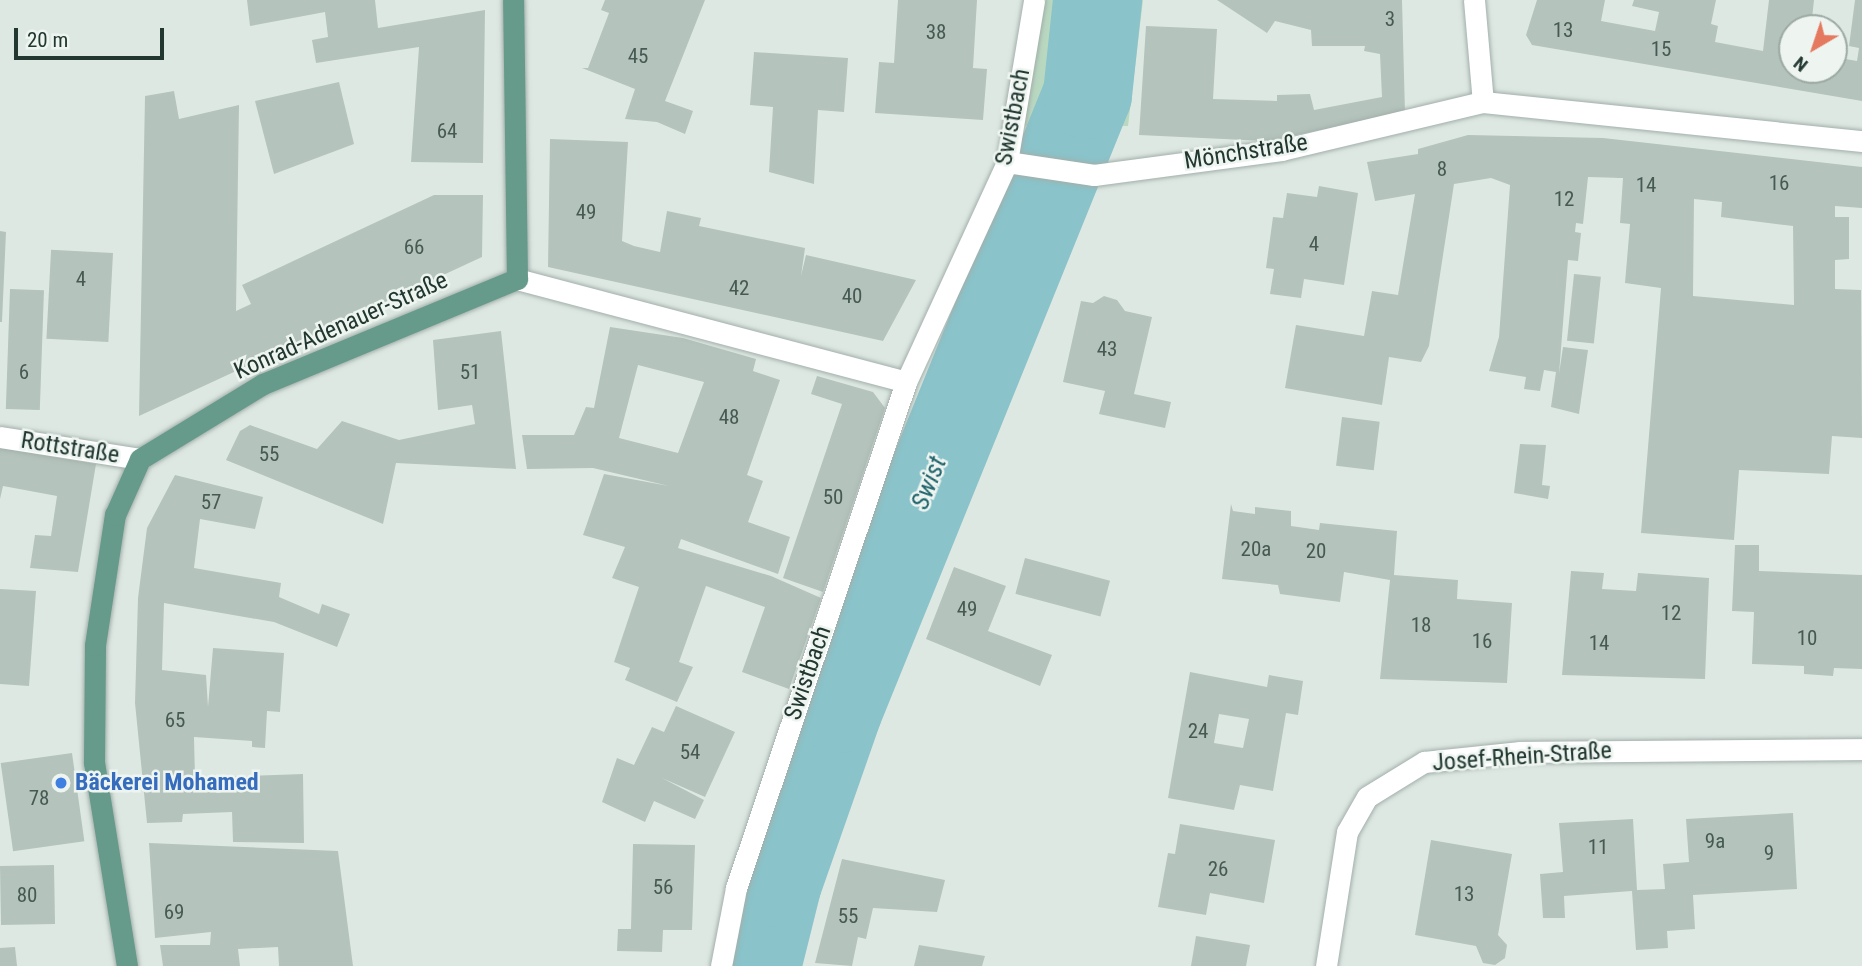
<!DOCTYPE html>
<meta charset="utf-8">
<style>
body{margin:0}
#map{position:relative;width:1862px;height:966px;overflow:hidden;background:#dee8e3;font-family:"Roboto Condensed",sans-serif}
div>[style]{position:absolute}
.green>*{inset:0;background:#b9d8c0}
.river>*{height:89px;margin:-44.5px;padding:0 44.5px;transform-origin:44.5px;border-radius:44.5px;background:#8ac3ca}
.building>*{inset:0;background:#b4c3bc;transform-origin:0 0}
.roads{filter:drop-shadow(0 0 2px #a2afaa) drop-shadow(0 0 2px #a2afaa)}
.minor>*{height:21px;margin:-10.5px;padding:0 10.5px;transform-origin:10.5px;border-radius:10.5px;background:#fff}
.major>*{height:21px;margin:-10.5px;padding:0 10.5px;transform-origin:10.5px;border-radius:10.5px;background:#669a8a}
.dots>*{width:19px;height:19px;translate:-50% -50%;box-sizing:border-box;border:4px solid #eef5f1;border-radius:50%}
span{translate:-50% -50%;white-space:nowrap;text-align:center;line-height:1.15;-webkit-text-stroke:5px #eef5f1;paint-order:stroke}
.number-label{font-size:21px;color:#465a53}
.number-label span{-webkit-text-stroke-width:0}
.street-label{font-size:24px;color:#213730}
.shop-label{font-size:24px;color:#366cbe;font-weight:700}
.left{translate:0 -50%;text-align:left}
.water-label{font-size:26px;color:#21646d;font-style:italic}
.north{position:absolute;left:1778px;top:14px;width:70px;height:70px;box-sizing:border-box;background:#eef5f1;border:2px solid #9ca9a4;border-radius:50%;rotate:219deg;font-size:19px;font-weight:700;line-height:28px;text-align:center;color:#213730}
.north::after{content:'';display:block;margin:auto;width:24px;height:32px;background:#e5795f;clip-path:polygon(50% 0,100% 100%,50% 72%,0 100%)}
.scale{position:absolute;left:14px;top:28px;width:150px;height:32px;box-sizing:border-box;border:4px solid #213730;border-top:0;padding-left:9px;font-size:21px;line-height:24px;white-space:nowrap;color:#213730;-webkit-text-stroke:5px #eef5f1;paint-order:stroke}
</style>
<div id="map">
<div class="green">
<div style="clip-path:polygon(1043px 0,1143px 0,1128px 126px,1022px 126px)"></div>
</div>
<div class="river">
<div style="left:756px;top:966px;width:87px;rotate:-76deg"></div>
<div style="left:777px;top:882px;width:184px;rotate:-70.7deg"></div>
<div style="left:838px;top:708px;width:663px;rotate:-67.93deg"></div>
<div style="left:1087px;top:94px;width:95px;rotate:-83.9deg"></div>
</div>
<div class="building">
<div style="clip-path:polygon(247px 0,375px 0,378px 28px,485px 10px,483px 163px,411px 162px,419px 47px,316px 63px,312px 40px,328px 37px,325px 12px,250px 26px)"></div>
<div style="clip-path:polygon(605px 0,705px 0,665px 101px,693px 111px,685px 134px,657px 122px,625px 119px,635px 89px,582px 68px,588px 68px,609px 13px,601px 10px)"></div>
<div style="clip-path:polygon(898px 0,977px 0,973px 68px,987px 69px,983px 120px,875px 113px,879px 62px,894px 63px)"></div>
<div style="clip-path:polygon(1217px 0,1402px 0,1405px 113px,1266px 141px,1139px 135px,1146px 26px,1217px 29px,1213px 99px,1277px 101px,1277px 95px,1310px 94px,1314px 110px,1382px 97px,1380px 54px,1364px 51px,1365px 46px,1312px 46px,1311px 30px,1275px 21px,1267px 33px)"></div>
<div style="clip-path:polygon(1537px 0,1605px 0,1601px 21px,1655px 31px,1659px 12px,1632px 6px,1634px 0,1716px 0,1711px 24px,1718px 26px,1715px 42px,1763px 51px,1769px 0,1814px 0,1811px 28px,1792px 28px,1792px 70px,1834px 70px,1834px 57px,1857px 61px,1859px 48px,1849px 46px,1855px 0,1862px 0,1862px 101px,1532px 45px,1526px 35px)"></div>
<div style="clip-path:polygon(754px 52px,848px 58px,844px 112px,818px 110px,814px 184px,769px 172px,773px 107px,750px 105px)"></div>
<div style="clip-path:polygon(339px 82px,354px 144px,274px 174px,255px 101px)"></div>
<div style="clip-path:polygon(174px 91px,179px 119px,239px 105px,236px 311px,251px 304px,242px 285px,434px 195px,483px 195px,482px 257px,139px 416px,145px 96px)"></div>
<div style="clip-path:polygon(evenodd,1468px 135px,1603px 138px,1862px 167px,1862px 208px,1835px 206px,1835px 217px,1849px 217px,1849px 259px,1835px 260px,1835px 289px,1861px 290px,1862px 438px,1832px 436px,1829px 474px,1739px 470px,1734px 540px,1641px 533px,1661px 288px,1625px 283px,1630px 224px,1620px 223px,1623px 178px,1588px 177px,1583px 224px,1576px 223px,1575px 232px,1581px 233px,1578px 261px,1568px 260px,1559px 374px,1563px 347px,1588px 350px,1579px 414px,1551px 407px,1556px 372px,1544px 370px,1540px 391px,1524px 389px,1526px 377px,1489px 371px,1499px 337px,1510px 185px,1491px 178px,1454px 184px,1429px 346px,1421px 362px,1389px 357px,1382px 405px,1285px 388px,1296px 325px,1364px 336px,1372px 291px,1398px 295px,1415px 194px,1375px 201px,1367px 162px,1418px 154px,1418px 149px,1468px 135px,1694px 199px,1722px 202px,1721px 217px,1793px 226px,1794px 305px,1693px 296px,1694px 199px)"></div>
<div style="clip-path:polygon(550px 139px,628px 142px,622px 241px,634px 246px,660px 252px,667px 211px,701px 218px,699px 226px,805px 248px,801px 276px,806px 255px,916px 280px,883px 341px,548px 267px)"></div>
<div style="clip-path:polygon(1319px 186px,1358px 193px,1344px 285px,1304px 279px,1301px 298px,1270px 294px,1274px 269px,1266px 268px,1273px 217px,1283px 218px,1287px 193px,1317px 197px)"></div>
<div style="clip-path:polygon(0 231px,6px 232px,2px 322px,0 322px)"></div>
<div style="left:113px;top:253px;width:89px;height:62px;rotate:93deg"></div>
<div style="left:1574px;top:274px;width:27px;height:67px;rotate:6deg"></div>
<div style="left:10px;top:289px;width:34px;height:120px;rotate:2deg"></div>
<div style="clip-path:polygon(1104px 296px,1117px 300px,1125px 311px,1152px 317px,1134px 394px,1171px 402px,1165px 428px,1099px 414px,1105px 391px,1063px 382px,1081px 301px,1093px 303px)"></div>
<div style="clip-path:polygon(evenodd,610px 327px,683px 338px,756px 359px,753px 371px,780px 380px,747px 475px,763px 481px,748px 522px,790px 537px,778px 574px,681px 539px,678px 548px,771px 576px,821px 598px,789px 689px,742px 672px,765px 607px,706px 586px,679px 662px,693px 667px,677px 702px,625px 680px,630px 668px,614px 662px,639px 587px,612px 578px,625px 547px,583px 535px,604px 474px,669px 486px,593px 468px,527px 469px,522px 435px,574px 435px,586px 407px,594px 408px,610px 327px,638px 365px,704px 382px,678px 453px,619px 438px,638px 365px)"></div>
<div style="clip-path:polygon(501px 331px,516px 469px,396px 463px,383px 524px,226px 460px,240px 431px,250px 425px,317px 449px,342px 421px,399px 440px,475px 424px,472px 405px,438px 410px,433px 340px)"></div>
<div style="clip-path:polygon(817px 376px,873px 392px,885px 408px,823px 592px,783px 578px,842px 404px,811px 394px)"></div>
<div style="left:1342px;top:417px;width:38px;height:49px;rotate:7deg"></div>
<div style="clip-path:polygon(1520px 444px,1546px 445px,1542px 485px,1550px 486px,1548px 499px,1514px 493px)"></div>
<div style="clip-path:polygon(0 448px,96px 464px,78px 572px,30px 568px,35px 535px,51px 536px,57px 496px,3px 486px,0 499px)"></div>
<div style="clip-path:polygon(175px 475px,263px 497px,255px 529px,200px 519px,194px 568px,281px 583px,279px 597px,319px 614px,322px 604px,350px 614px,337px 647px,274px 622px,164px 603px,162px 670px,206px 675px,208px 707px,213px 648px,284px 653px,280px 712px,267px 711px,265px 748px,252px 747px,252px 741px,194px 737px,195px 778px,303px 774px,304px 843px,233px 842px,232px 812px,183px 814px,182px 822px,147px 823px,135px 703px,138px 598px,147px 528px)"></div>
<div style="clip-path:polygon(1231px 504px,1233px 511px,1255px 514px,1255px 507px,1291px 511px,1291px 526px,1319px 530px,1320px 523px,1397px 531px,1394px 575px,1458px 580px,1457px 599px,1512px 603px,1507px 683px,1380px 679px,1390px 580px,1344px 572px,1340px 602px,1280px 594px,1278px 585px,1222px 579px)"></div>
<div style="clip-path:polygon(1735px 545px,1759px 545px,1759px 571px,1862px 575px,1862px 669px,1834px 668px,1833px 676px,1804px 674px,1804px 666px,1752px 664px,1754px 612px,1732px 611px)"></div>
<div style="left:1025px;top:558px;width:88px;height:37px;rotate:15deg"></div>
<div style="clip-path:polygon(954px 567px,1006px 586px,988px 631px,1052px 655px,1040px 686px,926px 639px)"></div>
<div style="clip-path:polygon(1571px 571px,1604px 573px,1602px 589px,1636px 591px,1638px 573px,1709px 578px,1705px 679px,1562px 675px)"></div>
<div style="clip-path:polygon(0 589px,36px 591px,29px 686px,0 684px)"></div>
<div style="clip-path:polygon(evenodd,1190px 672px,1267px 687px,1269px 675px,1303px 681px,1298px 715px,1286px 713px,1273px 791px,1240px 785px,1234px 810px,1168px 798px,1190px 672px,1219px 714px,1249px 719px,1243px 748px,1214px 743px,1219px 714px)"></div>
<div style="clip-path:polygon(676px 706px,735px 732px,705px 797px,662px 778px,704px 800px,695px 819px,654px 801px,645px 822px,602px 802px,617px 758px,634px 765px,652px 727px,664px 732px)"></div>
<div style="left:72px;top:753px;width:89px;height:72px;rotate:82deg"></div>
<div style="clip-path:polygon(1793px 813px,1797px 889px,1693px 895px,1695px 929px,1667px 931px,1668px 948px,1636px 950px,1632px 891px,1564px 896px,1565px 918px,1543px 918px,1540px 874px,1563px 872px,1559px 823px,1633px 819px,1637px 890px,1665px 889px,1663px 864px,1689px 862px,1686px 819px)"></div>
<div style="clip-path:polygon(1180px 824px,1275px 840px,1264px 903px,1210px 893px,1206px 915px,1158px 907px,1168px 853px,1175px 854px)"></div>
<div style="clip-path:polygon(1431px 840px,1512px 854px,1498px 935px,1507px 945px,1505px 958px,1495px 965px,1483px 963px,1476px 946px,1415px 935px)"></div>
<div style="clip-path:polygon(149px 843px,338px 851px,353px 966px,279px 966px,278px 947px,238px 949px,240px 966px,163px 966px,160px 945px,210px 945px,211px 932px,155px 938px)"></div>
<div style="clip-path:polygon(633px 844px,695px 845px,692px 930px,663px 930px,662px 952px,617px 951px,618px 929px,631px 929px)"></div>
<div style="clip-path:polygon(842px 859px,945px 880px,937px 912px,873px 908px,866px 939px,858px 937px,852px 966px,815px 963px)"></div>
<div style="left:54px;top:865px;width:59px;height:54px;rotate:89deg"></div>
<div style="clip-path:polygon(1196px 936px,1250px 945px,1246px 966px,1191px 966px)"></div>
<div style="clip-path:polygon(919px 945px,985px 956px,982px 966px,914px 966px)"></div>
<div style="clip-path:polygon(15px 947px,17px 966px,0 966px,0 948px)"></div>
</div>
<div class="roads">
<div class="minor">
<div style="left:1474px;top:0;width:102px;rotate:85deg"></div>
<div style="left:1007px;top:162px;width:88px;rotate:8.5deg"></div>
<div style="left:1094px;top:175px;width:189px;rotate:-7.6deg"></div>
<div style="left:1281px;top:150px;width:208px;rotate:-13.4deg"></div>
<div style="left:1483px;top:102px;width:381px;rotate:5.9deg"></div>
<div style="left:517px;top:279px;width:402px;rotate:14.8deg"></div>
<div style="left:0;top:437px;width:142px;rotate:8.9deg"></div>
<div style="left:721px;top:966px;width:79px;rotate:-79.1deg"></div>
<div style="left:736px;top:888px;width:534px;rotate:-71.43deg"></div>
<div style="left:906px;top:382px;width:242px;rotate:-65.3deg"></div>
<div style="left:1007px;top:162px;width:164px;rotate:-80.5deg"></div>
<div style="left:1326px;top:966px;width:136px;rotate:-81.1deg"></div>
<div style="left:1347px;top:832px;width:40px;rotate:-60.3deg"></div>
<div style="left:1367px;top:797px;width:67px;rotate:-31.6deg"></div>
<div style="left:1424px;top:762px;width:97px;rotate:-5.9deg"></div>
<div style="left:1520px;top:752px;width:342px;rotate:-0.5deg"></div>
</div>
<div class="major">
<div style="left:127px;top:966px;width:207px;rotate:-99.2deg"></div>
<div style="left:94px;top:762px;width:117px;rotate:-89.5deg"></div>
<div style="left:95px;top:645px;width:132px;rotate:-81.3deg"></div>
<div style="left:115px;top:515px;width:61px;rotate:-65.9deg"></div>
<div style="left:140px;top:459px;width:144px;rotate:-31.4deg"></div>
<div style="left:263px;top:384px;width:275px;rotate:-22.5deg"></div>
<div style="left:517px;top:279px;width:279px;rotate:-90.8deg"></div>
</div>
</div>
<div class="dots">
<div style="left:61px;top:783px;background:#3f7fe0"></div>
</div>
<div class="number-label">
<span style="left:1390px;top:19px">3</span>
<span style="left:1563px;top:30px">13</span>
<span style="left:936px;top:32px">38</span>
<span style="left:1661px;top:49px">15</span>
<span style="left:638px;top:56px">45</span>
<span style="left:447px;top:131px">64</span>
<span style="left:1442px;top:169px">8</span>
<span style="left:1779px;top:183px">16</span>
<span style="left:1646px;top:185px">14</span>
<span style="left:1564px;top:199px">12</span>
<span style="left:586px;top:212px">49</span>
<span style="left:1314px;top:244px">4</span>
<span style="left:414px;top:247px">66</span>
<span style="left:81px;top:279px">4</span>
<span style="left:739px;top:288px">42</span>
<span style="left:852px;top:296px">40</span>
<span style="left:1107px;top:349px">43</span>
<span style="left:24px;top:372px">6</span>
<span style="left:470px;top:372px">51</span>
<span style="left:729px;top:417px">48</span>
<span style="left:269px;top:454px">55</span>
<span style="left:833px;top:497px">50</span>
<span style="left:211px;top:502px">57</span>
<span style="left:1256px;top:549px">20a</span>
<span style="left:1316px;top:551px">20</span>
<span style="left:967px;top:609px">49</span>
<span style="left:1671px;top:613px">12</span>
<span style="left:1421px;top:625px">18</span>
<span style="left:1807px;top:638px">10</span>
<span style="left:1482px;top:641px">16</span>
<span style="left:1599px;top:643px">14</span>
<span style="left:175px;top:720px">65</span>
<span style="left:1198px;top:731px">24</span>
<span style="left:690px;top:752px">54</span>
<span style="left:39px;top:798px">78</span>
<span style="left:1715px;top:841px">9a</span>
<span style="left:1598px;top:847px">11</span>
<span style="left:1769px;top:853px">9</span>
<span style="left:1218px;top:869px">26</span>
<span style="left:663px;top:887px">56</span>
<span style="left:1464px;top:894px">13</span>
<span style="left:27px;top:895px">80</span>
<span style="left:174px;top:912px">69</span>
<span style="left:848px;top:916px">55</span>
</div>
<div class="street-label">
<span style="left:1013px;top:117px;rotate:-79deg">Swistbach</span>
<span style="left:1246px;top:152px;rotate:-9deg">Mönchstraße</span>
<span style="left:341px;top:326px;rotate:-24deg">Konrad-Adenauer-Straße</span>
<span style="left:70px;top:448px;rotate:9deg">Rottstraße</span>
<span style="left:808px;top:673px;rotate:-71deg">Swistbach</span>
<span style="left:1522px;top:757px;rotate:-4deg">Josef-Rhein-Straße</span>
</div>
<div class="shop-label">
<span class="left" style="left:75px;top:783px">Bäckerei Mohamed</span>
</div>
<div class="water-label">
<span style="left:929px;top:483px;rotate:-68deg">Swist</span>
</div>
<div class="north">N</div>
<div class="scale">20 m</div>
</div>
